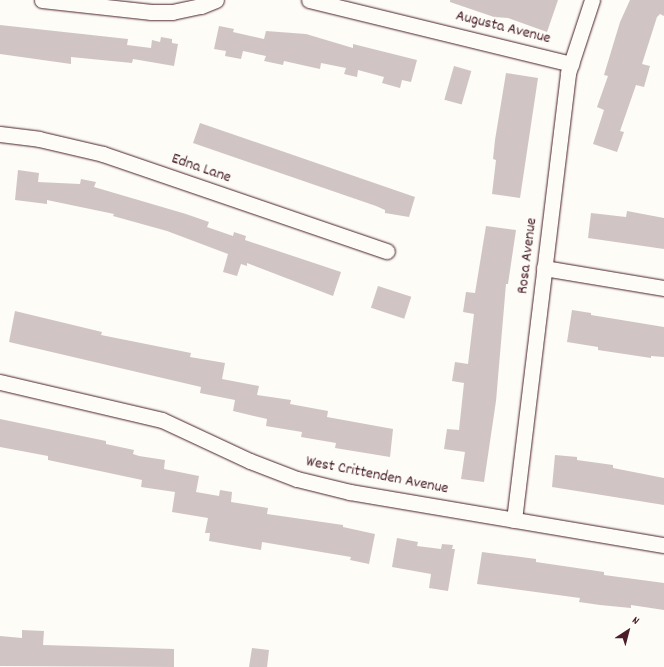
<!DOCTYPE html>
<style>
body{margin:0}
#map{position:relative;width:664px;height:667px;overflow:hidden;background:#fdfcf7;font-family:Dekko,sans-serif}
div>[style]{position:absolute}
.building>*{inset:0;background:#d0c5c4;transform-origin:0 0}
.roads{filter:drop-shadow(0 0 1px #4a1f2b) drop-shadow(0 0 1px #4a1f2b)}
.street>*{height:15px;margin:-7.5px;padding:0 7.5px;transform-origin:7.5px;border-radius:7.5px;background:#fdfcf7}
span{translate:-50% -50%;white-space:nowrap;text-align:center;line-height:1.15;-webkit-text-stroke:4px #fdfcf7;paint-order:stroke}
.street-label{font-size:16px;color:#4a1f2b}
.north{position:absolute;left:608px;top:611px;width:40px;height:40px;-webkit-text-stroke:3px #fdfcf7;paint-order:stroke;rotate:36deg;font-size:11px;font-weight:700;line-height:16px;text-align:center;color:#4a1f2b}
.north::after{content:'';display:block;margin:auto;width:14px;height:18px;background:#4a1f2b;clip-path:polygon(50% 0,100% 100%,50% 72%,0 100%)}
</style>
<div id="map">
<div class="building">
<div style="clip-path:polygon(450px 0,558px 0,547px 32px,508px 18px,494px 17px,450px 2px)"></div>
<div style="clip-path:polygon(630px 0,664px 0,664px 16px,660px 14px,657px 17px,642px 64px,650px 66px,644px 87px,636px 85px,620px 131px,624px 132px,617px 152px,593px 144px,604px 110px,597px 107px,608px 76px,604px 75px,620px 22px)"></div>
<div style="clip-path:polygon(0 25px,128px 39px,127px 45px,151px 48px,152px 40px,160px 42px,161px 37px,172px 39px,172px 43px,178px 44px,174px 66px,133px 59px,132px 63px,71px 57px,71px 64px,0 54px)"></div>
<div style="clip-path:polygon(219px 26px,234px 29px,233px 32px,264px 39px,266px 31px,306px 34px,353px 48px,353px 44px,417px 60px,411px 82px,402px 80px,400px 88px,382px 83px,384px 77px,358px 70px,357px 77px,344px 74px,346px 68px,321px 63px,320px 69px,284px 61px,283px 65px,264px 61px,266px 56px,243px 51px,241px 59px,225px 56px,226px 51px,214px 49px)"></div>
<div style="left:454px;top:66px;width:18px;height:35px;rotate:16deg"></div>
<div style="clip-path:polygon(506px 73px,538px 78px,520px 198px,492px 194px,496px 160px,493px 159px,495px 140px)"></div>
<div style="clip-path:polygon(200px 123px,415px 197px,409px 217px,385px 213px,385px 210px,376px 206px,193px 143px)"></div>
<div style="clip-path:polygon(18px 170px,39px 173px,38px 182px,80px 184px,81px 179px,96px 182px,94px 187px,186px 214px,209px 222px,207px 227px,233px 236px,234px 232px,246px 236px,245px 240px,341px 272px,333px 296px,247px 263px,247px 266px,241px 264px,237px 276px,223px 272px,228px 254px,167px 231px,113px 216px,114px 214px,47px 200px,47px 204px,15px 200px)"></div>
<div style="clip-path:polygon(627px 211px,664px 218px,664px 249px,588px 238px,591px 213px,626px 217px)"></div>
<div style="clip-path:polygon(486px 226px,516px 230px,508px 284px,506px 284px,496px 401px,484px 482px,461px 479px,465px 452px,444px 449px,447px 429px,459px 430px,464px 383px,452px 381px,455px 362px,468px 364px,474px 314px,463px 312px,466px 292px,475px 293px)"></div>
<div style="left:378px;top:286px;width:35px;height:23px;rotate:18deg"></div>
<div style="clip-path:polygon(572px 310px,591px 313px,591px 315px,664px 327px,664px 357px,651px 356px,651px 358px,598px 350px,598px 347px,567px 342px)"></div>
<div style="clip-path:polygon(15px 311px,102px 332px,101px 335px,191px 353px,190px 357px,225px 363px,222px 379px,259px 386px,257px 395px,291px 400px,290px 404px,328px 411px,327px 417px,393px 429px,390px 457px,335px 448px,336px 443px,301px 437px,302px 432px,266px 426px,267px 419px,233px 411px,235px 400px,200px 393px,201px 387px,9px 342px)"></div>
<div style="clip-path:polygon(0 419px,106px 441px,106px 444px,134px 450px,133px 454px,139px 456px,165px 460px,164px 469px,199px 476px,196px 492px,219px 496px,220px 490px,232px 492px,231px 502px,268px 508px,267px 514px,343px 525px,343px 527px,375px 534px,369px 564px,350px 560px,351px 557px,262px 542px,261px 550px,209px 541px,210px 533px,205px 533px,208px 518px,172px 512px,175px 492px,141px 487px,142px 480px,48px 460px,48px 456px,0 447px)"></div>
<div style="clip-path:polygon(555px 455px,577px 457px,577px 460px,613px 465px,613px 468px,664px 478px,664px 505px,552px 487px)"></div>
<div style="clip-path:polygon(397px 538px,418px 542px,417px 546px,441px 549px,442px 544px,453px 545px,452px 549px,455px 549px,448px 591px,429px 588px,431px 574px,392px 567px)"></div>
<div style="clip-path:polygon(482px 552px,536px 559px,536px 562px,604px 572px,604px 575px,664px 583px,664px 610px,631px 605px,631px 608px,600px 605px,579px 602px,580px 598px,477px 584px)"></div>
<div style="clip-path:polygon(22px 630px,44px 631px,43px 645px,174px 649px,174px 667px,0 666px,0 636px,22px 638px)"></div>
<div style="clip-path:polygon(252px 648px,269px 650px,267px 667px,249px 667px)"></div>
</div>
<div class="roads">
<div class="street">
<div style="left:42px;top:0;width:110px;rotate:6.3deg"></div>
<div style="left:151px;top:12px;width:21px"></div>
<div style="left:172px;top:12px;width:30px;rotate:-12deg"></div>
<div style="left:201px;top:6px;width:16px;rotate:-22deg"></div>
<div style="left:309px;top:0;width:270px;rotate:13.7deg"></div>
<div style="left:0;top:134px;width:39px;rotate:7deg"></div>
<div style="left:39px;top:139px;width:66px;rotate:13.2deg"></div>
<div style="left:103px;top:154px;width:300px;rotate:18.9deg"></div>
<div style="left:544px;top:268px;width:122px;rotate:9.5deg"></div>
<div style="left:0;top:382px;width:166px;rotate:13.2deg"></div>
<div style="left:162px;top:420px;width:97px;rotate:25deg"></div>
<div style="left:250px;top:461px;width:50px;rotate:21deg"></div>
<div style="left:297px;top:479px;width:55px;rotate:13.8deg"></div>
<div style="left:350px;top:492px;width:318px;rotate:9.6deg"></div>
<div style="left:514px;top:520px;width:450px;rotate:-83.1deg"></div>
<div style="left:568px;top:73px;width:77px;rotate:-71.8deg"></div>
</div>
</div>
<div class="street-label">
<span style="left:503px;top:28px;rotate:14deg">Augusta Avenue</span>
<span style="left:201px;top:169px;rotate:19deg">Edna Lane</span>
<span style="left:528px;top:256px;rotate:-83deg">Rosa Avenue</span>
<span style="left:377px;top:476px;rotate:11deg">West Crittenden Avenue</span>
</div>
<div class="north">N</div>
</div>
